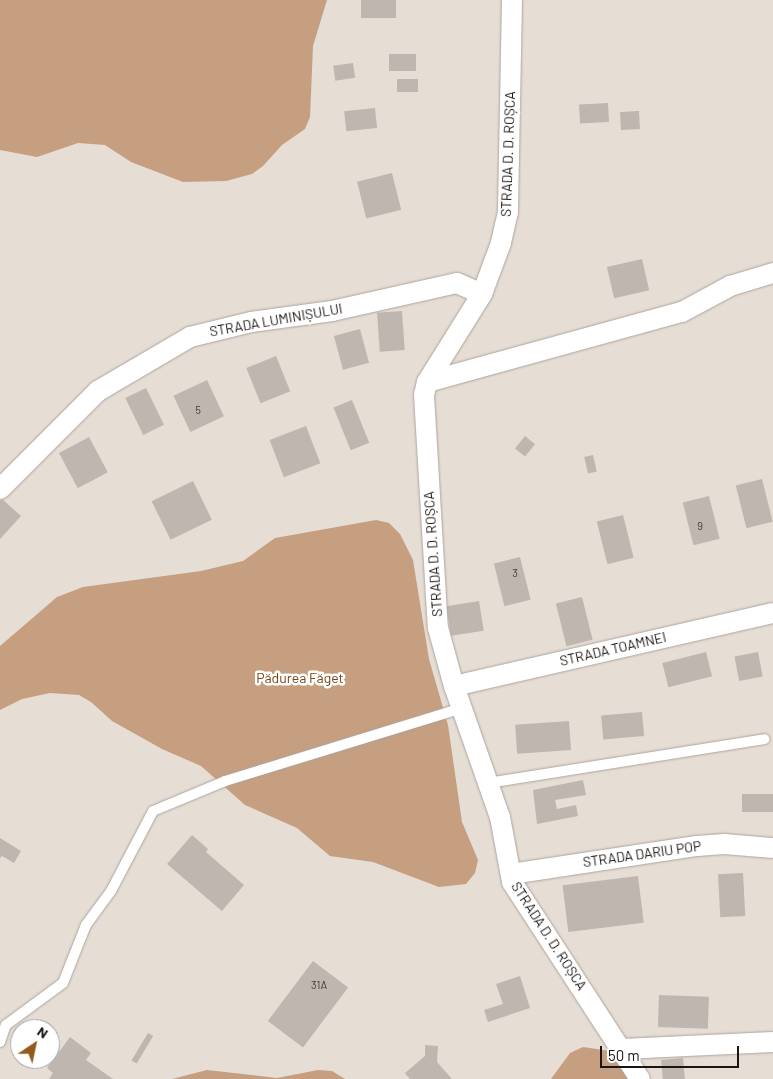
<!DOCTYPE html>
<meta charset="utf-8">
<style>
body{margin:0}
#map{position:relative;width:773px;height:1079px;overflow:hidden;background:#e6ddd5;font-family:Barlow,sans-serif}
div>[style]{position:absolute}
.forest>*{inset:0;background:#c59f80}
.building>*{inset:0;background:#bfb6af;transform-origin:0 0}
.roads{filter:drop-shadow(0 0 1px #ada49d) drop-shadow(0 0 1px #ada49d)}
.service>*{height:10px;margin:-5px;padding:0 5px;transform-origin:5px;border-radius:5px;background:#fff}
.minor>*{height:20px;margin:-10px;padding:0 10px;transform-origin:10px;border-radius:10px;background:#fff}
span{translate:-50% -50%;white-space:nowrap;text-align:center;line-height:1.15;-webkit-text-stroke:5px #fff;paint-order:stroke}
.number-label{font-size:11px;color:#423d39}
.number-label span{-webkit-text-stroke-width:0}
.street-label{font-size:14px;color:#181512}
.park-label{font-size:14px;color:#784614}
.north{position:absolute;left:10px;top:1019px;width:50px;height:50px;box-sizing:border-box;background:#fff;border:1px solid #a3a1a0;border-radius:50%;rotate:34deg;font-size:14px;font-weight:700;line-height:20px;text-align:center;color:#181512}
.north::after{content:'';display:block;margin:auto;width:18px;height:22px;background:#95581c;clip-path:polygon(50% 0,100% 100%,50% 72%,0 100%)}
.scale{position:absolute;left:600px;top:1046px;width:139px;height:22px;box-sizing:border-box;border:2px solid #181512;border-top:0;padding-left:6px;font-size:15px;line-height:18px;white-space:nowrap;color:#181512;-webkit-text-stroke:4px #fff;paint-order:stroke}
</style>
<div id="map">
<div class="forest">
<div style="clip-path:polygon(0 0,327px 0,313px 46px,310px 117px,305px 129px,282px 145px,263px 166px,252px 174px,226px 181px,183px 182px,131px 162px,105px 145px,78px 143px,37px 157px,0 150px)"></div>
<div style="clip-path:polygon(376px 520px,389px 523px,400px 534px,413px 560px,429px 659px,448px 725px,462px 822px,478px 860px,475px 873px,466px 884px,439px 887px,373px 862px,330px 856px,297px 828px,245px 805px,201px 766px,162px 749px,112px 721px,91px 702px,79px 695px,50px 693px,22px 699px,0 710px,0 646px,57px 597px,83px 587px,201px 571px,243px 561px,275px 538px)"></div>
<div style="clip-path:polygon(583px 1047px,610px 1051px,629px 1079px,551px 1079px,570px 1053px)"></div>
<div style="clip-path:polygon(207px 1070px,277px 1078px,318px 1070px,332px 1071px,345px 1079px,172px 1079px)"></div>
</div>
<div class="building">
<div style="left:361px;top:0;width:35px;height:18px"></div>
<div style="left:389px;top:54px;width:27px;height:17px"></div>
<div style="left:353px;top:63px;width:15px;height:20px;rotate:82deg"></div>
<div style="left:397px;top:79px;width:21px;height:13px"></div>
<div style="left:608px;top:103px;width:19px;height:29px;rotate:87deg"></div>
<div style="left:375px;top:108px;width:20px;height:31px;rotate:84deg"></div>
<div style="left:639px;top:111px;width:18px;height:19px;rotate:87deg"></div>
<div style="left:392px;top:173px;width:38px;height:36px;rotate:76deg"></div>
<div style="left:642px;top:259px;width:32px;height:36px;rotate:77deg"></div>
<div style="left:402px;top:311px;width:39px;height:25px;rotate:86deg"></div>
<div style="left:360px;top:329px;width:35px;height:27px;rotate:75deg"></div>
<div style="left:276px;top:356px;width:38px;height:32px;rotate:68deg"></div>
<div style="left:207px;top:380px;width:40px;height:37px;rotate:65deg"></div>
<div style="left:146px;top:388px;width:41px;height:23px;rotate:64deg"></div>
<div style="left:352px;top:400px;width:46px;height:20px;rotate:68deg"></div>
<div style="left:306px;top:426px;width:40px;height:39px;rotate:69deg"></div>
<div style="left:525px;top:436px;width:13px;height:16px;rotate:39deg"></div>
<div style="left:89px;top:437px;width:40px;height:34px;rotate:62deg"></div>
<div style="left:593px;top:455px;width:17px;height:9px;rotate:77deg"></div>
<div style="left:762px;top:479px;width:44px;height:27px;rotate:76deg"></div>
<div style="left:193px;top:481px;width:43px;height:46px;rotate:64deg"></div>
<div style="left:709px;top:496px;width:44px;height:27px;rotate:76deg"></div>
<div style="clip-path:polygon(2px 499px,21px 516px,0 539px,0 501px)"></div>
<div style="left:623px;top:515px;width:44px;height:27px;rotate:76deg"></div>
<div style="left:520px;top:557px;width:44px;height:27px;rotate:76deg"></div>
<div style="left:582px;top:597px;width:44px;height:27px;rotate:76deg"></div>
<div style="left:479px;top:601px;width:30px;height:33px;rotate:81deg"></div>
<div style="left:706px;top:652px;width:25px;height:45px;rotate:76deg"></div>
<div style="left:758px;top:652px;width:25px;height:24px;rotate:79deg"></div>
<div style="left:642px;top:712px;width:24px;height:41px;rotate:85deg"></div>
<div style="left:569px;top:721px;width:29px;height:54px;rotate:86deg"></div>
<div style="clip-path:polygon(583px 780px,586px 795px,555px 800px,557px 809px,576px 805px,578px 816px,537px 824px,533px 790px)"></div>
<div style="left:773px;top:794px;width:18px;height:31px;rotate:90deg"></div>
<div style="clip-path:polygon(192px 835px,208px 849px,206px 852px,244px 885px,222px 911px,167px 864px)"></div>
<div style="clip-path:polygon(0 838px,21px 851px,14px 863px,2px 856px,0 858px)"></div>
<div style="left:743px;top:873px;width:43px;height:25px;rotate:87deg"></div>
<div style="left:638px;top:876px;width:47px;height:76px;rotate:83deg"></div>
<div style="left:313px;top:961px;width:44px;height:75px;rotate:37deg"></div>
<div style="clip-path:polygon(520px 976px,530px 1008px,488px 1022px,484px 1010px,503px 1004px,496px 984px)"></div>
<div style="left:659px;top:995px;width:50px;height:32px;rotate:2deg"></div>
<div style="left:148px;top:1033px;width:6px;height:32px;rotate:31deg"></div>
<div style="clip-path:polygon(70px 1037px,91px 1053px,86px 1060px,113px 1079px,49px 1079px,53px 1073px,47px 1068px)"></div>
<div style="clip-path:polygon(425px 1045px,438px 1046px,437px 1062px,452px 1079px,410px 1079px,405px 1073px,425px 1056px)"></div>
<div style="left:683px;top:1058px;width:21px;height:22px;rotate:85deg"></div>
</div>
<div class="roads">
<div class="service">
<div style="left:488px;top:783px;width:280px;rotate:-9deg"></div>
<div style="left:0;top:1042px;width:18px;rotate:-71deg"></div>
<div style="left:6px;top:1025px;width:71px;rotate:-36.4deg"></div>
<div style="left:63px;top:983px;width:62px;rotate:-68.4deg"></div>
<div style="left:86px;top:925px;width:42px;rotate:-53.7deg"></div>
<div style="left:111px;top:891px;width:90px;rotate:-62.3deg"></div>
<div style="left:153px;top:811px;width:78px;rotate:-22.6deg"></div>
<div style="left:225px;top:781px;width:248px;rotate:-17.1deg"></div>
</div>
<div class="minor">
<div style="left:512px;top:0;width:212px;rotate:91.1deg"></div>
<div style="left:508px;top:212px;width:32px;rotate:103deg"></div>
<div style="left:501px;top:243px;width:54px;rotate:110.4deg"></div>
<div style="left:482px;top:294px;width:104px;rotate:122deg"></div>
<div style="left:427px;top:382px;width:13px;rotate:103deg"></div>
<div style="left:424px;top:395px;width:233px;rotate:86.6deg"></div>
<div style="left:438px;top:628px;width:60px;rotate:74.6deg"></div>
<div style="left:454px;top:686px;width:139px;rotate:70.7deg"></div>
<div style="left:500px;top:817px;width:66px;rotate:79.5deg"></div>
<div style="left:512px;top:882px;width:235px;rotate:57deg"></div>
<div style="left:427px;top:382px;width:264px;rotate:-15.4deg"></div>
<div style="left:682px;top:312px;width:55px;rotate:-28.4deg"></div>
<div style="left:730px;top:286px;width:45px;rotate:-16.8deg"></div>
<div style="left:0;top:489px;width:139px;rotate:-45deg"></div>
<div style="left:98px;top:391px;width:107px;rotate:-30.4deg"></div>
<div style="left:190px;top:337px;width:63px;rotate:-13.8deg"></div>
<div style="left:251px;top:322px;width:82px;rotate:-7.7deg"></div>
<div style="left:332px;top:311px;width:128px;rotate:-12.6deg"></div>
<div style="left:457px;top:283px;width:27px;rotate:24deg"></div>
<div style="left:454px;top:686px;width:327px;rotate:-12.9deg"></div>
<div style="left:511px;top:874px;width:188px;rotate:-8.6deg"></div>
<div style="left:697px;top:846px;width:28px;rotate:-4deg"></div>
<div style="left:725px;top:844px;width:48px;rotate:4.8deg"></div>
<div style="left:622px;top:1049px;width:151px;rotate:-2.7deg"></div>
</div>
</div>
<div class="number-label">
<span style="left:198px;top:410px">5</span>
<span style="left:700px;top:526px">9</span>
<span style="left:515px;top:573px">3</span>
<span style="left:319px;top:985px">31A</span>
</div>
<div class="street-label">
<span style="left:508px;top:154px;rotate:-88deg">STRADA D. D. ROȘCA</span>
<span style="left:276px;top:320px;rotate:-10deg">STRADA LUMINIȘULUI</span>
<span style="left:433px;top:554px;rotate:-94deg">STRADA D. D. ROȘCA</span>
<span style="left:613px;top:649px;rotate:-13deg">STRADA TOAMNEI</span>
<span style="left:642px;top:854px;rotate:-8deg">STRADA DARIU POP</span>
<span style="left:549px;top:936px;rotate:57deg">STRADA D. D. ROȘCA</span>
</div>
<div class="park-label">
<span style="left:300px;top:678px">Pădurea Făget</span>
</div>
<div class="north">N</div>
<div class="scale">50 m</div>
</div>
